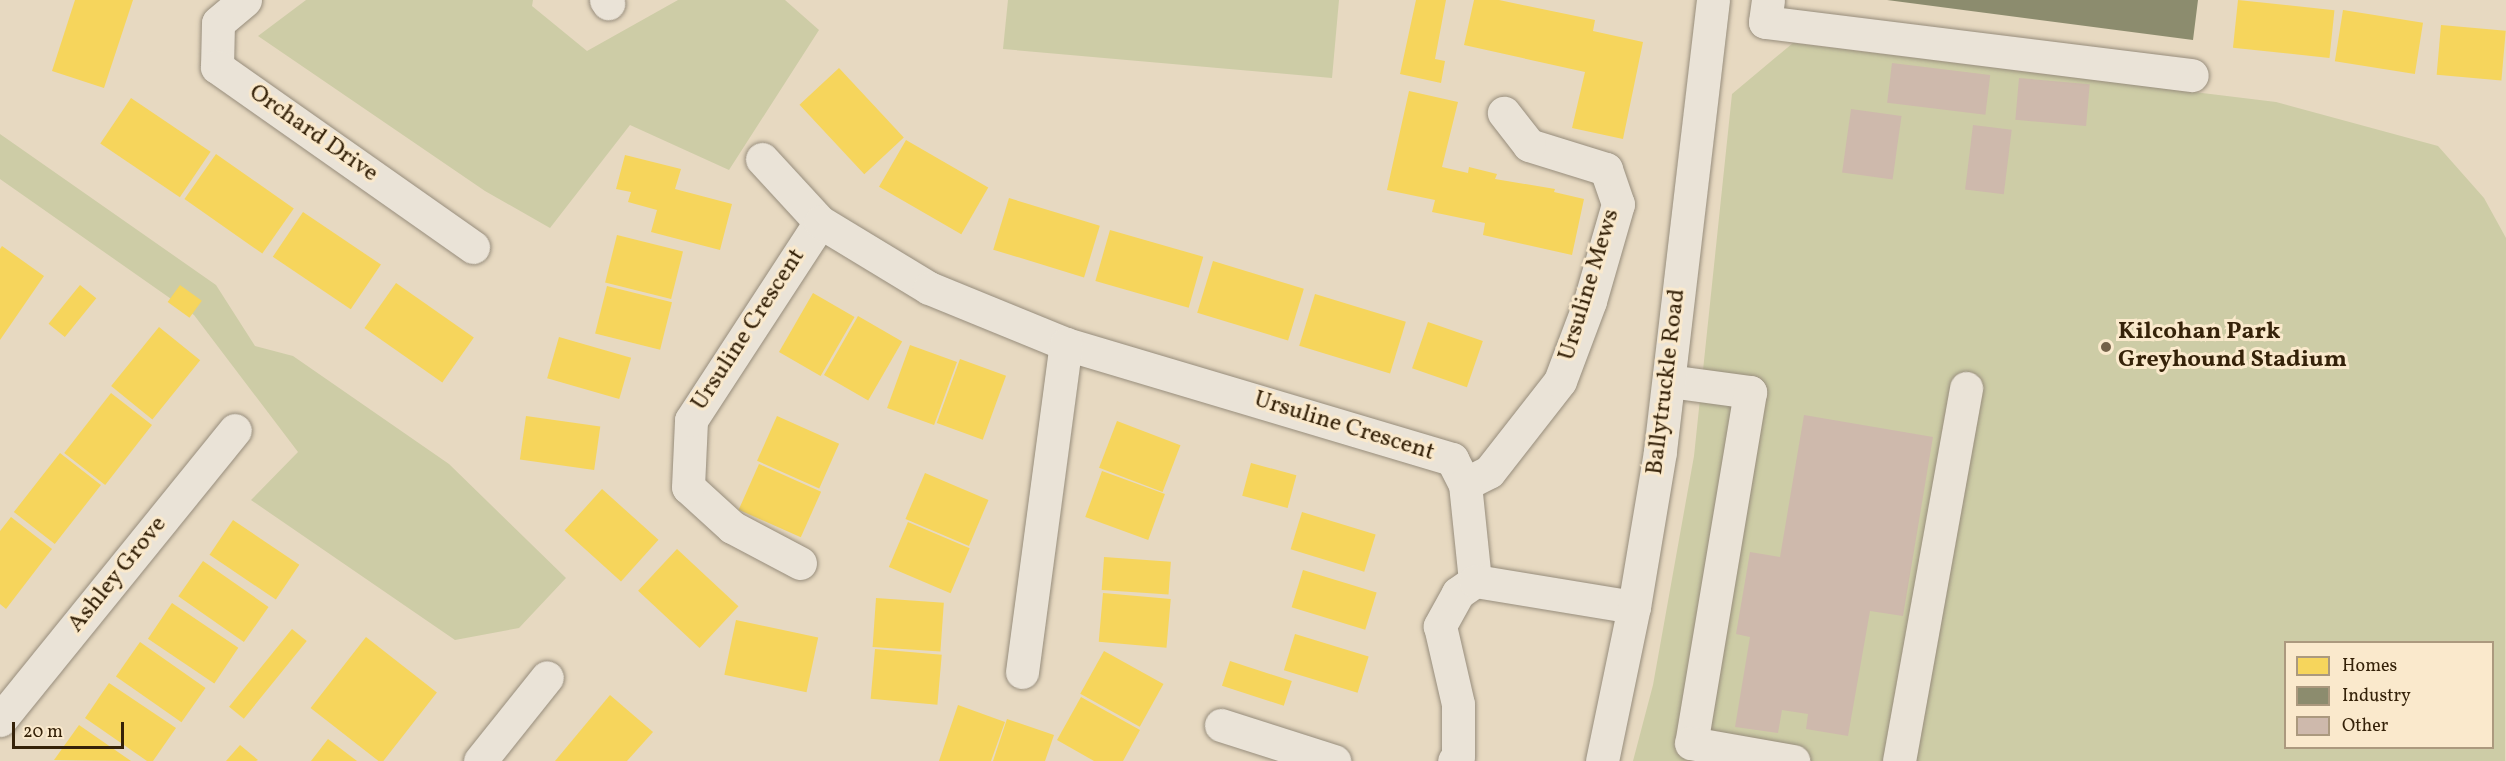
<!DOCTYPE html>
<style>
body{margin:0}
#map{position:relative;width:2506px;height:761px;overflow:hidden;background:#e7d9c1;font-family:Vollkorn,serif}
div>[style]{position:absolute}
.green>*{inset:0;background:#cdcca6}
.homes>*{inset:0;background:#f6d55c;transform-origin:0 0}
.industry>*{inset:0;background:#8c8c6e}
.building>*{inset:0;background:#ceb9ac;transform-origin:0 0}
.roads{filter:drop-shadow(0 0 2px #978d7c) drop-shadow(0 0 2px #978d7c)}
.minor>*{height:33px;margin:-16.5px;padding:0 16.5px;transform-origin:16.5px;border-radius:16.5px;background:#eae3d7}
.dots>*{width:16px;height:16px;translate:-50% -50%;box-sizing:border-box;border:3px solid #fae9cc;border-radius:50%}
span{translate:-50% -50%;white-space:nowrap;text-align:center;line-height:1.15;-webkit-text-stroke:6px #fae9cc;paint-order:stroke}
.street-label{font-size:24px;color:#352209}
.poi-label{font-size:24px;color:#352209;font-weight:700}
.left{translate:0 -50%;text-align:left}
.legend{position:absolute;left:2284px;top:641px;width:210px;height:108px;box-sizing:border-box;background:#fae9cc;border:2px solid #ab997e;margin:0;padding:8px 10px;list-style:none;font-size:18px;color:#352209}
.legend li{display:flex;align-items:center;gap:12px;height:30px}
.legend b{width:30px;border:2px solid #ab997e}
.scale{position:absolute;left:12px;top:722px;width:112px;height:27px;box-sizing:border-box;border:3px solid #352209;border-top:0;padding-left:8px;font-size:18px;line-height:21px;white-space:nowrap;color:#352209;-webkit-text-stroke:4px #fae9cc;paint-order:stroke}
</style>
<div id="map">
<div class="green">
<div style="clip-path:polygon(306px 0,533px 0,532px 6px,587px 51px,678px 0,785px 0,819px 30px,729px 170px,630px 125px,550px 228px,485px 191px,258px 36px)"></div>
<div style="clip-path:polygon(1008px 0,1339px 0,1332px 78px,1003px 49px)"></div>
<div style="clip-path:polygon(evenodd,1793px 43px,2276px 102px,2438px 146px,2484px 198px,2506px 238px,2505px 761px,1633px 761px,1653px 685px,1694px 456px,1732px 94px,1793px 43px,2286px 642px,2492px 642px,2492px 748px,2286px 748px,2286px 642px)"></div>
<div style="clip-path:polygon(0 134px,216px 285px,255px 346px,293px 356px,449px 464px,566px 578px,519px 628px,455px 640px,251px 500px,298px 452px,194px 315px,0 179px)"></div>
</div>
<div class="homes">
<div style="clip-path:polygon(75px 0,133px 0,104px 88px,52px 71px)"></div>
<div style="clip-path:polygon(1416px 0,1446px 0,1435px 59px,1445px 61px,1441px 83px,1400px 74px)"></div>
<div style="clip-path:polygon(1474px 0,1499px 0,1595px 20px,1593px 31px,1643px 42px,1623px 139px,1572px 128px,1585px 72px,1464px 45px)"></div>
<div style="left:2238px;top:0;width:97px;height:48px;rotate:6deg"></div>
<div style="left:2343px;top:10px;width:81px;height:52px;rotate:9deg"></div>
<div style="left:2441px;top:25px;width:65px;height:50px;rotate:5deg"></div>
<div style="left:839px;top:68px;width:95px;height:54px;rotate:47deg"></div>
<div style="clip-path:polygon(1409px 91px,1458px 102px,1442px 167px,1468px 173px,1469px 167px,1497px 174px,1495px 179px,1555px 189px,1554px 192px,1584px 199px,1572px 255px,1483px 235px,1485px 223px,1432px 212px,1435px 200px,1387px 190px)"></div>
<div style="left:131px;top:98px;width:96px;height:55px;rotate:34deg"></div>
<div style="left:906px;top:140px;width:95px;height:54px;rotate:30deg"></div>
<div style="left:216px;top:154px;width:95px;height:55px;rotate:35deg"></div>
<div style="clip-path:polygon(625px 155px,681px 169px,675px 189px,732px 204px,720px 250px,651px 232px,657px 210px,628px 202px,631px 192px,616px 189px)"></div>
<div style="left:1009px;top:198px;width:95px;height:54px;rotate:17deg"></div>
<div style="left:303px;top:212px;width:94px;height:54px;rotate:34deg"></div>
<div style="left:1110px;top:230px;width:97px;height:53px;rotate:16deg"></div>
<div style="left:617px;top:235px;width:68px;height:49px;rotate:14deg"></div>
<div style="clip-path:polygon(2px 246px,44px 276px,0 340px,0 249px)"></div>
<div style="left:1213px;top:261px;width:95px;height:54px;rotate:17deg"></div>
<div style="left:396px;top:283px;width:95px;height:55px;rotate:35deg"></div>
<div style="left:80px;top:285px;width:21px;height:50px;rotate:39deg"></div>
<div style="left:180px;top:285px;width:27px;height:21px;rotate:36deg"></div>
<div style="left:607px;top:286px;width:67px;height:49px;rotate:14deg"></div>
<div style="left:813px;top:293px;width:48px;height:68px;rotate:30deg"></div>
<div style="left:1315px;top:294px;width:95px;height:54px;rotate:17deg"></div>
<div style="left:858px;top:316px;width:51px;height:68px;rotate:30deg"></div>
<div style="left:1428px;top:322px;width:58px;height:49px;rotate:19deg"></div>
<div style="left:159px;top:327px;width:53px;height:76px;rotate:39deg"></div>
<div style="left:559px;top:337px;width:75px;height:43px;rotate:16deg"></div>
<div style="left:910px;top:345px;width:50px;height:67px;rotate:20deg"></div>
<div style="left:960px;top:359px;width:49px;height:68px;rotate:20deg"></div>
<div style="left:111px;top:393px;width:52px;height:76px;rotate:38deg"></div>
<div style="left:526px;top:416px;width:75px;height:44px;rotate:8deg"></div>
<div style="left:777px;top:416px;width:68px;height:49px;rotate:24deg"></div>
<div style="left:1117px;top:421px;width:68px;height:50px;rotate:21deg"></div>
<div style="left:60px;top:453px;width:52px;height:75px;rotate:38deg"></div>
<div style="left:1251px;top:463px;width:47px;height:34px;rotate:15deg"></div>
<div style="left:759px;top:464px;width:68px;height:50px;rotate:24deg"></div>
<div style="left:1102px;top:471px;width:67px;height:49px;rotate:20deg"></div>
<div style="left:925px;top:473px;width:69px;height:50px;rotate:23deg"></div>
<div style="left:602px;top:489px;width:76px;height:56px;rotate:42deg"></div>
<div style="left:1302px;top:512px;width:77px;height:39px;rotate:17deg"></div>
<div style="clip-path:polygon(11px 517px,52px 549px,6px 609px,0 604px,0 531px)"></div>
<div style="left:233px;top:520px;width:80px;height:42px;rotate:34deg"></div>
<div style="left:908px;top:522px;width:67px;height:49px;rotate:23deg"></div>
<div style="left:677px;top:549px;width:84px;height:57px;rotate:43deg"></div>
<div style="left:1104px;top:557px;width:67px;height:33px;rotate:4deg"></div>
<div style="left:203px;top:561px;width:80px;height:43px;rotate:35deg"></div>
<div style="left:1303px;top:570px;width:77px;height:39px;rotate:17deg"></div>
<div style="left:1103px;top:593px;width:68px;height:49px;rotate:5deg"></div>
<div style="left:876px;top:598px;width:68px;height:49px;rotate:4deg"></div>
<div style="left:172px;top:603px;width:80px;height:43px;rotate:34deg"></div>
<div style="left:736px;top:620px;width:84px;height:56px;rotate:12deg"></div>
<div style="left:292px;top:629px;width:19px;height:100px;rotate:39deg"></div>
<div style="left:1295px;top:634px;width:77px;height:38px;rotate:17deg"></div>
<div style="left:366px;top:637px;width:90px;height:90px;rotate:38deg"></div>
<div style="left:140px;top:642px;width:80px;height:42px;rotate:35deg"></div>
<div style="left:875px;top:649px;width:67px;height:50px;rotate:5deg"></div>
<div style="left:1104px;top:651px;width:68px;height:49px;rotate:29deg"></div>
<div style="left:1230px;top:661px;width:65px;height:26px;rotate:18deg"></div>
<div style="clip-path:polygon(109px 683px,176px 728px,153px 761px,147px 761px,85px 718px)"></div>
<div style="clip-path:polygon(610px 695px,653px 732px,627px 761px,555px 761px)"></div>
<div style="clip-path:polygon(1081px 697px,1140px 730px,1123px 761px,1094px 761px,1057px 740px)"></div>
<div style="clip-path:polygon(958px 705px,1005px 722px,991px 761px,939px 761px)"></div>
<div style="clip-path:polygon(1007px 719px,1054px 735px,1045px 761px,993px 761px)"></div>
<div style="clip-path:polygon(79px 725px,131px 761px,54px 760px)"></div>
<div style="clip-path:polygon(328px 739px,357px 761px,311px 761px)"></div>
<div style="clip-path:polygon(240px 745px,258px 760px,256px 761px,226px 761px)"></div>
</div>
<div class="industry">
<div style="clip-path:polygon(1887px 0,2198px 0,2193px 40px)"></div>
</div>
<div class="building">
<div style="left:1892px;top:63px;width:99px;height:40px;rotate:7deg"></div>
<div style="left:2019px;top:78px;width:71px;height:42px;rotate:5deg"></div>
<div style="left:1851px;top:109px;width:51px;height:64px;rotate:8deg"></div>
<div style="left:1973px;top:125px;width:39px;height:65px;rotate:7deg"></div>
<div style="clip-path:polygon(1804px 415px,1933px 437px,1903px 616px,1870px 611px,1848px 736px,1806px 729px,1808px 714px,1782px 710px,1778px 733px,1735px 727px,1750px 637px,1736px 634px,1750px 552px,1780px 557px)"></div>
</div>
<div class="roads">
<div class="minor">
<div style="left:245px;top:0;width:35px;rotate:140deg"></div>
<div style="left:218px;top:23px;width:44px;rotate:91.3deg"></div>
<div style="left:217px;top:67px;width:313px;rotate:35.1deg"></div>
<div style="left:606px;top:0;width:4px;rotate:56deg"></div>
<div style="left:1768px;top:0;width:22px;rotate:98deg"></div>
<div style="left:1765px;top:22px;width:430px;rotate:7.1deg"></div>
<div style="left:762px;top:159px;width:86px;rotate:47.4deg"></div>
<div style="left:1669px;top:381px;width:82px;rotate:7.7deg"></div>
<div style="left:1750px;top:392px;width:356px;rotate:99.5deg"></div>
<div style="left:1691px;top:743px;width:104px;rotate:10deg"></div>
<div style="left:1465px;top:484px;width:27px;rotate:-27deg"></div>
<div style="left:1489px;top:472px;width:115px;rotate:-52deg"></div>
<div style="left:1560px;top:381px;width:85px;rotate:-69.4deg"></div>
<div style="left:1590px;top:301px;width:101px;rotate:-73.9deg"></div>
<div style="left:1618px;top:204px;width:37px;rotate:-109deg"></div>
<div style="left:1606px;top:169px;width:81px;rotate:-162.7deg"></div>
<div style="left:1529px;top:145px;width:41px;rotate:-128deg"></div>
<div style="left:800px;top:563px;width:77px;rotate:-152.1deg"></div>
<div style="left:732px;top:527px;width:59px;rotate:-137.7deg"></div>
<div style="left:688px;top:487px;width:67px;rotate:-87.4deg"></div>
<div style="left:691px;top:420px;width:236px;rotate:-56.9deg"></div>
<div style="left:820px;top:222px;width:127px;rotate:31.2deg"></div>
<div style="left:929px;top:288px;width:148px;rotate:22.2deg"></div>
<div style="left:1066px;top:344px;width:403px;rotate:16.6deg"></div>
<div style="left:1452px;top:459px;width:28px;rotate:63deg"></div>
<div style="left:1465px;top:484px;width:98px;rotate:84.1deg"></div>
<div style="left:1475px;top:581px;width:21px;rotate:145deg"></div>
<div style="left:1458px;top:593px;width:38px;rotate:119deg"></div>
<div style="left:1440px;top:626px;width:80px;rotate:77deg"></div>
<div style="left:1458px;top:704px;width:52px;rotate:90deg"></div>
<div style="left:1458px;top:756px;width:6px;rotate:129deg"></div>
<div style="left:1475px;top:581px;width:161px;rotate:9.3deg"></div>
<div style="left:1022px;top:672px;width:331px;rotate:-82.4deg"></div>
<div style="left:0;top:720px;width:373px;rotate:-51deg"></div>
<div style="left:1221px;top:725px;width:119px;rotate:17.7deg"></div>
<div style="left:480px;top:761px;width:107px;rotate:-51.4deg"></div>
<div style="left:1602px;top:761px;width:157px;rotate:-78.3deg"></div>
<div style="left:1634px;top:607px;width:158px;rotate:-80.5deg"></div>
<div style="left:1660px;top:451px;width:454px;rotate:-83.3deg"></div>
<div style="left:1899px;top:761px;width:379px;rotate:-79.8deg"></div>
</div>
</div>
<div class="dots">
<div style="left:2106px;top:347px;background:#736249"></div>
</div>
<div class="street-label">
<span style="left:313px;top:134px;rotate:35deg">Orchard Drive</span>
<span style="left:1590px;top:285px;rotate:-73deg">Ursuline Mews</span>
<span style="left:749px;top:330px;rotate:-57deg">Ursuline Crescent</span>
<span style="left:1667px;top:382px;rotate:-83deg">Ballytruckle Road</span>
<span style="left:1344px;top:427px;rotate:17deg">Ursuline Crescent</span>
<span style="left:118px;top:575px;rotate:-51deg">Ashley Grove</span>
</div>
<div class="poi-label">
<span class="left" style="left:2118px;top:347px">Kilcohan Park<br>Greyhound Stadium</span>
</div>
<ul class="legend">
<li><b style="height:16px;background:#f6d55c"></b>Homes</li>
<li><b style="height:16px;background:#8c8c6e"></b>Industry</li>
<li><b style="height:16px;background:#ceb9ac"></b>Other</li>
</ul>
<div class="scale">20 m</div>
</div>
